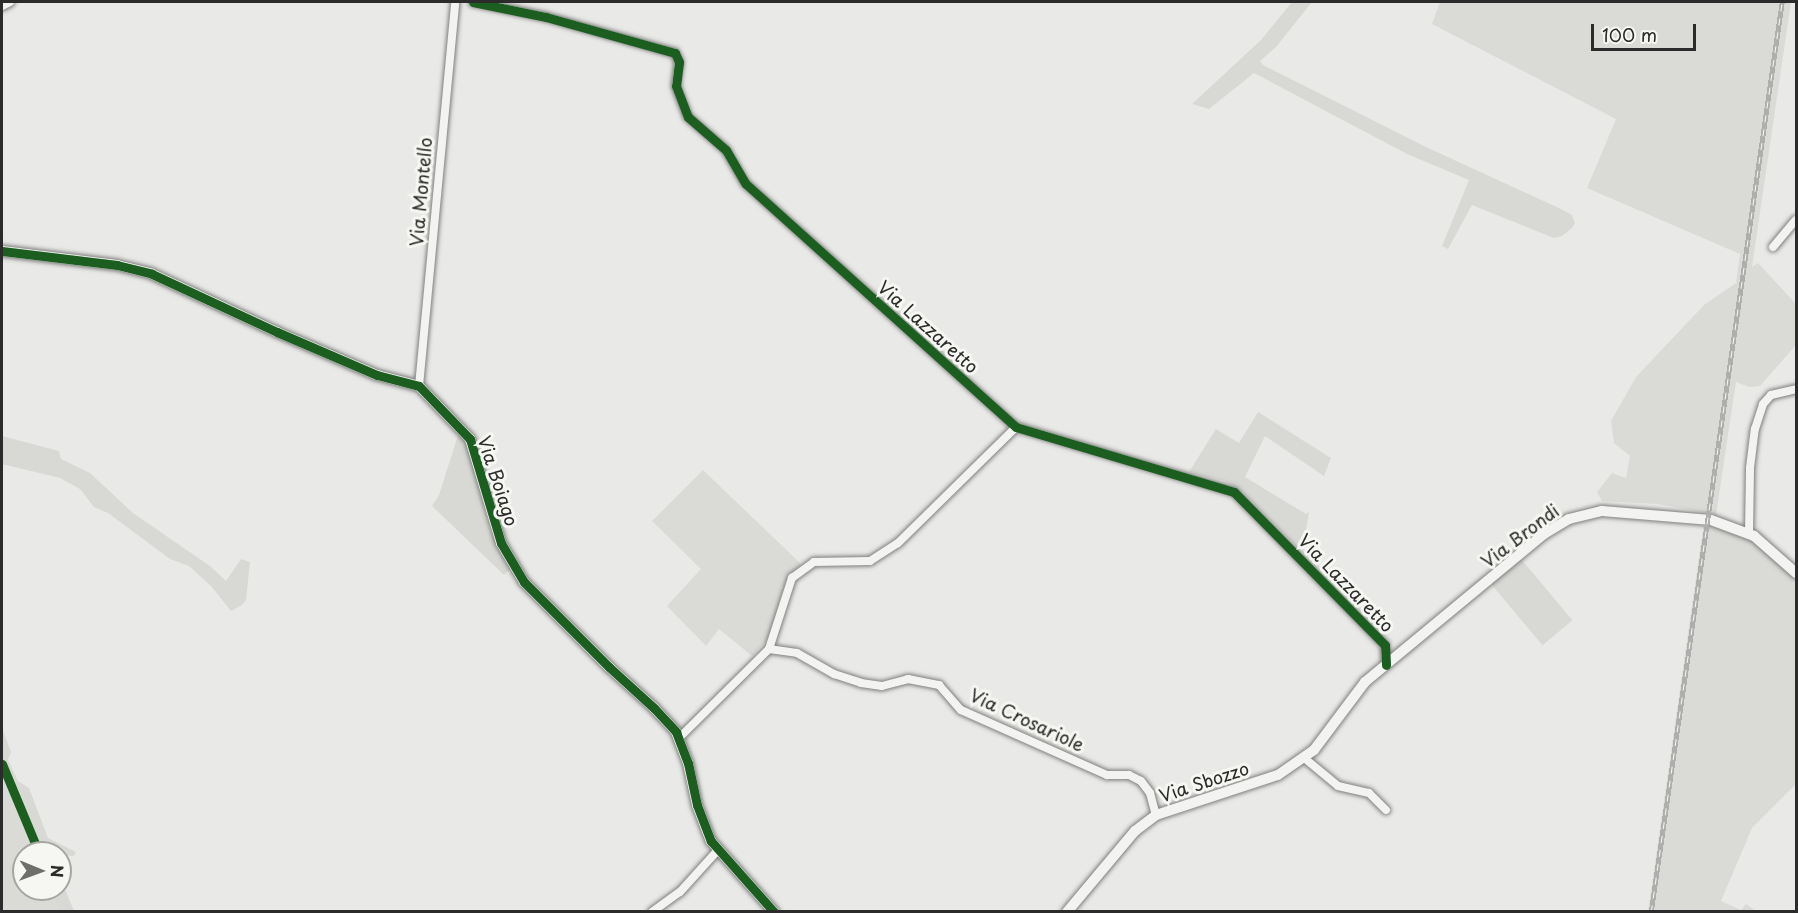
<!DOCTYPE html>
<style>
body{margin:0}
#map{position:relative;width:1798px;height:913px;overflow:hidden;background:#e9e9e7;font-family:"Playpen Sans",sans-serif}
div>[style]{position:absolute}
.built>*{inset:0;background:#dadad7}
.green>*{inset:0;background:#d8d8d5;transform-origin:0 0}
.roads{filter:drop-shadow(0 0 2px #808080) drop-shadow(0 0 2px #808080)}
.minor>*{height:8px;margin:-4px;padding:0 4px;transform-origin:4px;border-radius:4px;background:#f3f3f1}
.tertiary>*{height:10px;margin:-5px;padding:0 5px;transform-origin:5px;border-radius:5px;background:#f3f3f1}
.rail>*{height:4.5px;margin-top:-2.25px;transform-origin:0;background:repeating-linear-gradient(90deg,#f6f6f2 0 7px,#aeaead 0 14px);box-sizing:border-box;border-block:2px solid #aeaead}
.cycleway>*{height:9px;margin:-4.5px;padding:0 4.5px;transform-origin:4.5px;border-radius:4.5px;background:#1b5e20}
span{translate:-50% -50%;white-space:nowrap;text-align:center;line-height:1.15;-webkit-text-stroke:6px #f6f6f2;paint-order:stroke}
.street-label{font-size:18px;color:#2b2b2b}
.frame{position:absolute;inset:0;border:3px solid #2b2b2b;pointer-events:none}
.north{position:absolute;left:12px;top:841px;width:60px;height:60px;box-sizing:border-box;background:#f6f6f2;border:2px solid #a5a5a2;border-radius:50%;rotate:91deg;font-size:16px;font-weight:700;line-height:24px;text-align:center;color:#2b2b2b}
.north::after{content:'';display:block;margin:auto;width:21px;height:27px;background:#6e6e6d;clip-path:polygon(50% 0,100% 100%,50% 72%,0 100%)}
.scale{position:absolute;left:1591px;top:24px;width:105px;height:27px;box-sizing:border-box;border:3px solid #2b2b2b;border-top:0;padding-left:8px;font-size:18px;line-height:21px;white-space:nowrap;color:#2b2b2b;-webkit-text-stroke:4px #f6f6f2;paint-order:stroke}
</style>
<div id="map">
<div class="built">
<div style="clip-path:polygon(1440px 2px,1791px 2px,1752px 267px,1758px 263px,1796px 304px,1796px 345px,1760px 386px,1749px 387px,1736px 382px,1716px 515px,1658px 504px,1602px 501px,1597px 492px,1612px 473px,1626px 478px,1630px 456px,1614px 443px,1611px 421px,1636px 377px,1704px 305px,1736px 283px,1740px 254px,1587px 188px,1616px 119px,1432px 24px)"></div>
<div style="clip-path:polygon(703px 470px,801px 564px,793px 573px,775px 630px,752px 656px,719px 629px,706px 646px,667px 606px,701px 569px,652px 521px)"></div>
<div style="clip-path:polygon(1704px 522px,1748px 537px,1796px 575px,1796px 784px,1752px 828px,1721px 901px,1741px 910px,1746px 904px,1756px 911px,1648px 912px)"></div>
<div style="clip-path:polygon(2px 769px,35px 853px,24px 853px,24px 889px,50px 889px,59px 911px,2px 911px)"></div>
</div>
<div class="green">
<div style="clip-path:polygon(1292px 2px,1312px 2px,1276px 47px,1260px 61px,1263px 65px,1426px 147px,1561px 209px,1572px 215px,1575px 223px,1572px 228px,1562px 236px,1554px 238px,1472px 205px,1448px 249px,1442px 246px,1469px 180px,1407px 154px,1254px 73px,1209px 109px,1192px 104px,1261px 40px)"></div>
<div style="clip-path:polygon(1258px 412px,1331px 458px,1324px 476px,1265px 436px,1245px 477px,1306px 514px,1309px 512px,1305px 535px,1297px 547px,1244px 494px,1225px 481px,1189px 472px,1216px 429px,1239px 443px)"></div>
<div style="clip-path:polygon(460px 429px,469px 451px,490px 531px,510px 569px,504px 575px,432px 506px,439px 495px)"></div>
<div style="clip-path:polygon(2px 436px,59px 451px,61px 459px,90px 473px,133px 513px,210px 566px,226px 581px,241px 559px,250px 562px,246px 600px,242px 605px,231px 611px,211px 586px,189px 566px,170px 559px,108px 513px,94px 507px,80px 489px,60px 478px,2px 464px)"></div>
<div style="left:1521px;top:559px;width:80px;height:39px;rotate:50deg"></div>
<div style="clip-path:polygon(2px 728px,11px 752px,8px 760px,18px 781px,29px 788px,48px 838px,76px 852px,74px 856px,35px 853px,2px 769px)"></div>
<div style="clip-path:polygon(60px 877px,74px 911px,59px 911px,50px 889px,60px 889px)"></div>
</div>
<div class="roads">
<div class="minor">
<div style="left:473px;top:2px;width:75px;rotate:11.6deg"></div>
<div style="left:546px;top:17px;width:134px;rotate:15.6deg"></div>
<div style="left:675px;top:53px;width:10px;rotate:66deg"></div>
<div style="left:679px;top:62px;width:24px;rotate:97deg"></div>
<div style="left:676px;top:86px;width:33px;rotate:69deg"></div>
<div style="left:688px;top:117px;width:50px;rotate:41deg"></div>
<div style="left:726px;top:150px;width:39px;rotate:60deg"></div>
<div style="left:746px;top:184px;width:363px;rotate:42deg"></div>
<div style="left:1016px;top:427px;width:227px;rotate:16.6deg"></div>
<div style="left:1234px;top:492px;width:215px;rotate:45.4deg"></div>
<div style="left:1385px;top:645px;width:20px;rotate:87deg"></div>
<div style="left:2px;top:6px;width:9px;rotate:-27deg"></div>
<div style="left:1773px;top:247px;width:35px;rotate:-50deg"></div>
<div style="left:419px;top:386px;width:386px;rotate:-84.6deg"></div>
<div style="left:1749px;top:534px;width:66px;rotate:-89.1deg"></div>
<div style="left:1750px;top:468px;width:39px;rotate:-83deg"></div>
<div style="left:1755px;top:429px;width:26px;rotate:-72deg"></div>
<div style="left:1763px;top:404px;width:12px;rotate:-48deg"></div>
<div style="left:1771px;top:395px;width:26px;rotate:-13deg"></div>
<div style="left:769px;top:649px;width:28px;rotate:8deg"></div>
<div style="left:797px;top:653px;width:43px;rotate:29.6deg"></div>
<div style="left:834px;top:674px;width:28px;rotate:18deg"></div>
<div style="left:861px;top:683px;width:21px;rotate:8deg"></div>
<div style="left:882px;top:686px;width:27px;rotate:-15deg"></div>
<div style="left:908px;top:679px;width:32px;rotate:11deg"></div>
<div style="left:939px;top:685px;width:33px;rotate:49deg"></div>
<div style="left:961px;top:710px;width:160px;rotate:24deg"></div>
<div style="left:1107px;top:775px;width:22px"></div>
<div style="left:1129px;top:775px;width:13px;rotate:27deg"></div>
<div style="left:1141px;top:781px;width:15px;rotate:53deg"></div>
<div style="left:1150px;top:793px;width:23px;rotate:75deg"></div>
<div style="left:680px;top:737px;width:125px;rotate:-44.7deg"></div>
<div style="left:769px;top:649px;width:75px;rotate:-72.1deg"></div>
<div style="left:792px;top:578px;width:27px;rotate:-36deg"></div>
<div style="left:814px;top:562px;width:56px;rotate:-1deg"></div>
<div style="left:870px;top:561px;width:33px;rotate:-33deg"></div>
<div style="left:898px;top:543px;width:165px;rotate:-44.5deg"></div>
<div style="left:1303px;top:757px;width:45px;rotate:39.6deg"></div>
<div style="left:1338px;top:786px;width:32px;rotate:13deg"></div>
<div style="left:1369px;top:793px;width:24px;rotate:45deg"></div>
<div style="left:652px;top:912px;width:34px;rotate:-36deg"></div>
<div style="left:680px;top:892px;width:57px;rotate:-47.9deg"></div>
</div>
<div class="tertiary">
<div style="left:2px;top:251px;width:116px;rotate:6.9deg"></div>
<div style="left:117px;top:265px;width:36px;rotate:14deg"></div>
<div style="left:152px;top:274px;width:138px;rotate:24.9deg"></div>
<div style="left:277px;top:332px;width:109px;rotate:23.3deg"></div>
<div style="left:377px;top:375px;width:43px;rotate:14.7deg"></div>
<div style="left:419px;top:386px;width:74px;rotate:46.1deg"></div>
<div style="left:470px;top:439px;width:109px;rotate:73.4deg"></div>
<div style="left:501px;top:543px;width:45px;rotate:59.5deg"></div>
<div style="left:524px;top:582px;width:120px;rotate:45deg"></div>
<div style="left:609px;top:667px;width:61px;rotate:42.3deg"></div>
<div style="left:654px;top:708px;width:33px;rotate:47deg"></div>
<div style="left:676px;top:732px;width:33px;rotate:69deg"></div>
<div style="left:688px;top:763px;width:43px;rotate:77.9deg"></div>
<div style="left:697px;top:805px;width:39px;rotate:69deg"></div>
<div style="left:711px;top:841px;width:95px;rotate:48.4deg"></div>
<div style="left:1067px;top:912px;width:106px;rotate:-50deg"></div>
<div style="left:1135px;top:831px;width:26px;rotate:-37deg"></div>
<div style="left:1156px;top:815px;width:128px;rotate:-18.2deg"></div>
<div style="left:1278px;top:775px;width:44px;rotate:-34.8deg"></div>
<div style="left:1314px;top:750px;width:85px;rotate:-53.1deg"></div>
<div style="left:1365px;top:682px;width:232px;rotate:-39.6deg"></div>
<div style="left:1544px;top:534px;width:29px;rotate:-31deg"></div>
<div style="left:1569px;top:519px;width:34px;rotate:-14deg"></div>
<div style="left:1602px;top:511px;width:109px;rotate:4.7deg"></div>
<div style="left:1711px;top:520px;width:46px;rotate:20.4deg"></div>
<div style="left:1754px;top:536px;width:56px;rotate:41.4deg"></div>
</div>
</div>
<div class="rail">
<div style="left:1651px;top:912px;width:919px;rotate:-81.81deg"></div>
</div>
<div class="cycleway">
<div style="left:473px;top:2px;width:75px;rotate:11.6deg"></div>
<div style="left:546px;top:17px;width:134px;rotate:15.6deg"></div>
<div style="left:675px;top:53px;width:10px;rotate:66deg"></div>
<div style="left:679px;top:62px;width:24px;rotate:97deg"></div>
<div style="left:676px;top:86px;width:33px;rotate:69deg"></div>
<div style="left:688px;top:117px;width:50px;rotate:41deg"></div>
<div style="left:726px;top:150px;width:39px;rotate:60deg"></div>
<div style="left:746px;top:184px;width:363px;rotate:42deg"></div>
<div style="left:1016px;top:427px;width:227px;rotate:16.6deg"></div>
<div style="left:1234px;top:492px;width:215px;rotate:45.4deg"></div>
<div style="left:1385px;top:645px;width:20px;rotate:87deg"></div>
<div style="left:2px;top:251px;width:116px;rotate:6.9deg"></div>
<div style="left:117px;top:265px;width:36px;rotate:14deg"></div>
<div style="left:152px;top:274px;width:138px;rotate:24.9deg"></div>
<div style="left:277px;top:332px;width:109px;rotate:23.3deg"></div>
<div style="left:377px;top:375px;width:43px;rotate:14.7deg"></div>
<div style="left:419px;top:386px;width:74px;rotate:46.1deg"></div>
<div style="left:470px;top:439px;width:109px;rotate:73.4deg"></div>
<div style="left:501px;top:543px;width:45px;rotate:59.5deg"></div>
<div style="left:524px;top:582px;width:120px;rotate:45deg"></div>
<div style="left:609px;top:667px;width:61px;rotate:42.3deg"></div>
<div style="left:654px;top:708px;width:33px;rotate:47deg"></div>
<div style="left:676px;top:732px;width:33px;rotate:69deg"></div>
<div style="left:688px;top:763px;width:43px;rotate:77.9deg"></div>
<div style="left:697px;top:805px;width:39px;rotate:69deg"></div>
<div style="left:711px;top:841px;width:95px;rotate:48.4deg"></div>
<div style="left:2px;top:764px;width:96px;rotate:67.4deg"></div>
</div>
<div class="street-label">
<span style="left:421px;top:192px;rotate:-85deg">Via Montello</span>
<span style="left:928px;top:327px;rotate:42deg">Via Lazzaretto</span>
<span style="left:498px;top:481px;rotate:72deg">Via Boiago</span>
<span style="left:1520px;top:536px;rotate:-37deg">Via Brondi</span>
<span style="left:1346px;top:583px;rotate:46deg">Via Lazzaretto</span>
<span style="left:1027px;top:720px;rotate:25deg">Via Crosariole</span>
<span style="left:1204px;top:782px;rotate:-18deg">Via Sbozzo</span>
</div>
<div class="frame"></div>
<div class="north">N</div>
<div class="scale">100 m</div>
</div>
